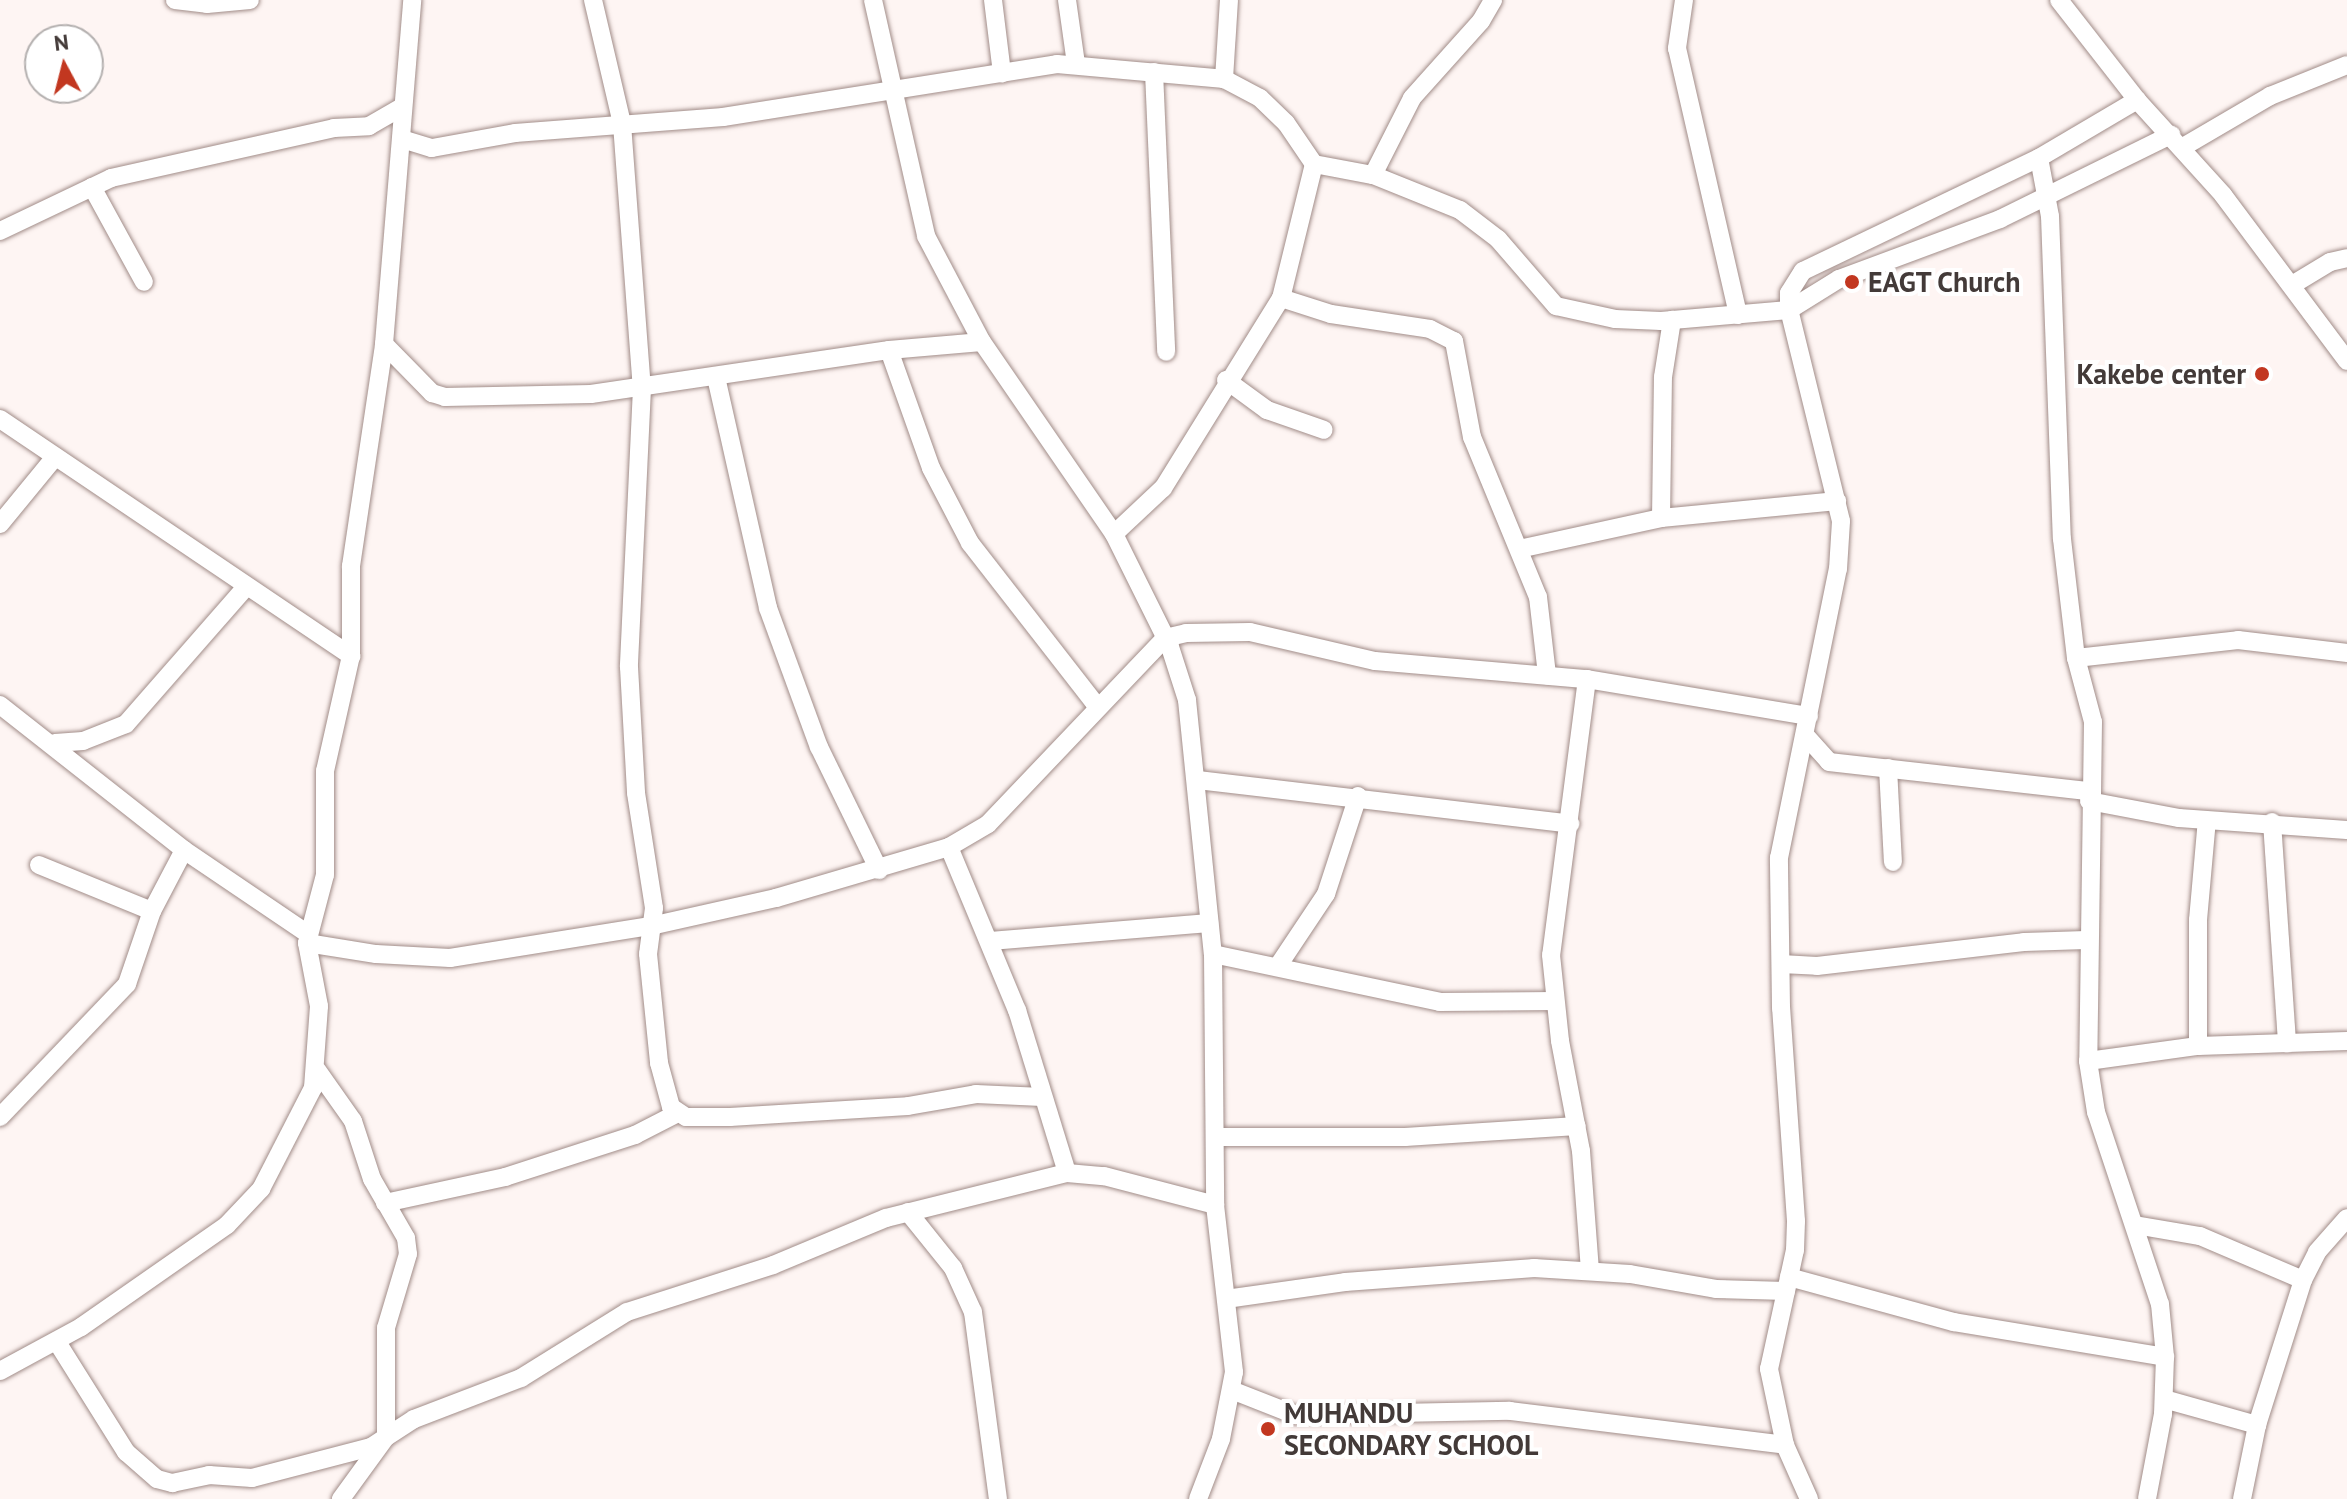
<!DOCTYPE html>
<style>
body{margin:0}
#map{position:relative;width:2347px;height:1499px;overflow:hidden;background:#fef5f3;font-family:"PT Sans",sans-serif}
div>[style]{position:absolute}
.roads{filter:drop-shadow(0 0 2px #a18c88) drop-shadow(0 0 2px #a18c88)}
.minor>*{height:18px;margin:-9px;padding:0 9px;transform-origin:9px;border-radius:9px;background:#fff}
.dots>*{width:22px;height:22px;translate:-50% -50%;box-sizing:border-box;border:4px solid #fff;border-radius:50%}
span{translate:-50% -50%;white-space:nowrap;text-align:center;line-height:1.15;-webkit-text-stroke:8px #fff;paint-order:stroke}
.poi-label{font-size:28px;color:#433a38;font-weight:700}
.left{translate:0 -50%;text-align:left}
.right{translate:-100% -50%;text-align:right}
.north{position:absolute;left:24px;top:24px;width:80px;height:80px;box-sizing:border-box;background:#fff;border:2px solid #b4b0af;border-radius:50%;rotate:353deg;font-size:22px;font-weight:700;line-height:32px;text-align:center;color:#433a38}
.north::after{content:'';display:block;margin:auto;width:28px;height:36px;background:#c23720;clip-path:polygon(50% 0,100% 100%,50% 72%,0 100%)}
</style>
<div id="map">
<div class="roads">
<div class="minor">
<div style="left:175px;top:0;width:32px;rotate:7deg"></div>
<div style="left:207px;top:4px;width:43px;rotate:-5.3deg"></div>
<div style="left:593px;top:0;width:127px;rotate:76.8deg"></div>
<div style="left:622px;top:124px;width:265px;rotate:85.7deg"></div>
<div style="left:642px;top:388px;width:279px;rotate:92.7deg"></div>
<div style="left:629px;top:667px;width:126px;rotate:86.8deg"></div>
<div style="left:636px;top:793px;width:116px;rotate:81.1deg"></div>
<div style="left:654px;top:908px;width:46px;rotate:97.4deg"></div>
<div style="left:648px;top:954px;width:110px;rotate:84.2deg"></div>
<div style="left:659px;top:1063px;width:46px;rotate:74.7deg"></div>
<div style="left:671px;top:1107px;width:18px;rotate:34deg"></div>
<div style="left:686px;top:1117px;width:44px"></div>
<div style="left:730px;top:1117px;width:178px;rotate:-3.5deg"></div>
<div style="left:908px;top:1106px;width:69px;rotate:-10deg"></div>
<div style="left:976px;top:1094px;width:66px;rotate:2.6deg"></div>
<div style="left:873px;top:0;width:242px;rotate:77.3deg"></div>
<div style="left:926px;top:236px;width:120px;rotate:62.2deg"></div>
<div style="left:982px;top:342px;width:233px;rotate:55.5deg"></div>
<div style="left:1114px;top:534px;width:126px;rotate:63.6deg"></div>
<div style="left:1170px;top:647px;width:56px;rotate:72.2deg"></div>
<div style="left:1187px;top:700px;width:255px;rotate:84.2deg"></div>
<div style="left:1213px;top:954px;width:251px;rotate:89.5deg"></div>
<div style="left:1215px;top:1205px;width:168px;rotate:83.5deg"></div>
<div style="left:1234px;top:1372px;width:68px;rotate:101deg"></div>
<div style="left:1221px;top:1439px;width:64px;rotate:111deg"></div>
<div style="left:993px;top:0;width:74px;rotate:83deg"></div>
<div style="left:1067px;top:0;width:65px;rotate:82deg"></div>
<div style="left:1684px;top:0;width:49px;rotate:98.3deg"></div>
<div style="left:1677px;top:48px;width:274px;rotate:77.1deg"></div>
<div style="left:2059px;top:0;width:127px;rotate:52deg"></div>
<div style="left:2137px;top:100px;width:128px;rotate:47.8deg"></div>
<div style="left:2223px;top:195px;width:207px;rotate:53.2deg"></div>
<div style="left:1154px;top:72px;width:280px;rotate:87.5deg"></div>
<div style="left:1224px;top:79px;width:79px;rotate:-86.4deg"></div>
<div style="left:402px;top:139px;width:31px;rotate:17deg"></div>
<div style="left:432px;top:148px;width:84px;rotate:-10.2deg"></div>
<div style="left:515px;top:133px;width:209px;rotate:-4.4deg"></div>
<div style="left:723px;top:117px;width:338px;rotate:-9deg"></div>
<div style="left:1057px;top:64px;width:168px;rotate:5.1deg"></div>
<div style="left:1224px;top:79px;width:41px;rotate:27.8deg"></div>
<div style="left:1260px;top:98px;width:36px;rotate:44deg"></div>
<div style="left:1286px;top:123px;width:50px;rotate:55.7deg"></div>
<div style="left:1314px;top:164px;width:138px;rotate:103.8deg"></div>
<div style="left:1281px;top:298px;width:224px;rotate:121.8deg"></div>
<div style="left:1163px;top:488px;width:67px;rotate:136.8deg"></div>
<div style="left:2183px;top:147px;width:101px;rotate:-30.4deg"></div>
<div style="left:2270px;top:96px;width:83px;rotate:-21.9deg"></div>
<div style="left:2039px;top:158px;width:59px;rotate:79.3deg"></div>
<div style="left:2050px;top:216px;width:323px;rotate:87.9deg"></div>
<div style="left:2062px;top:539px;width:120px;rotate:83.3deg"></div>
<div style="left:2076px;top:658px;width:66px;rotate:75.1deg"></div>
<div style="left:2093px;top:722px;width:339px;rotate:90.8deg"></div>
<div style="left:2088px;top:1061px;width:52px;rotate:81.1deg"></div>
<div style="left:2096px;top:1112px;width:202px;rotate:71.6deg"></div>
<div style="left:2160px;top:1304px;width:53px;rotate:84.6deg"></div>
<div style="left:2165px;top:1357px;width:57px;rotate:92deg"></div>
<div style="left:2163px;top:1414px;width:86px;rotate:100.7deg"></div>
<div style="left:1314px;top:164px;width:60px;rotate:10.6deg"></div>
<div style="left:1373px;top:175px;width:94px;rotate:21.9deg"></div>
<div style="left:1460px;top:210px;width:48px;rotate:37.3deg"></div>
<div style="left:1498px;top:239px;width:89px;rotate:49.1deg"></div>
<div style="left:1556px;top:306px;width:60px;rotate:12.4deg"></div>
<div style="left:1615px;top:319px;width:46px;rotate:2.5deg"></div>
<div style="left:1661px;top:321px;width:128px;rotate:-4.9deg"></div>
<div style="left:1789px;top:310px;width:59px;rotate:-31.8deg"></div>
<div style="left:1839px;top:279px;width:172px;rotate:-20.4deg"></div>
<div style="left:2000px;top:219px;width:191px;rotate:-26.2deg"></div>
<div style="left:1373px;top:175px;width:86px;rotate:-63.1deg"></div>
<div style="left:1412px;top:98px;width:103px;rotate:-48.1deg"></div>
<div style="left:1481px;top:21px;width:24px;rotate:-60deg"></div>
<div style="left:92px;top:187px;width:108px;rotate:61.3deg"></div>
<div style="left:0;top:231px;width:123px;rotate:-25.5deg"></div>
<div style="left:111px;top:178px;width:229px;rotate:-12.6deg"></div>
<div style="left:334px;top:128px;width:35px;rotate:-3deg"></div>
<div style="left:369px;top:126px;width:39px;rotate:-30deg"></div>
<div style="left:2292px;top:285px;width:44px;rotate:-31.2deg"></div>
<div style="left:2330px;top:262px;width:17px;rotate:-13deg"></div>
<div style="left:1281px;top:298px;width:52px;rotate:17.7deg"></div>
<div style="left:1331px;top:314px;width:100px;rotate:8.6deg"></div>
<div style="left:1430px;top:329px;width:27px;rotate:27deg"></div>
<div style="left:1454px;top:341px;width:98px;rotate:79.4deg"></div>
<div style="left:1472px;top:437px;width:173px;rotate:67.6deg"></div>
<div style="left:1538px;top:597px;width:79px;rotate:83.4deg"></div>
<div style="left:384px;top:344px;width:69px;rotate:45.6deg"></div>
<div style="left:432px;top:393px;width:14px;rotate:17deg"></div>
<div style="left:445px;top:397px;width:146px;rotate:-1.2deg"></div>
<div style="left:591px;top:394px;width:301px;rotate:-8.4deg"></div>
<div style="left:889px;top:350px;width:93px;rotate:-4.9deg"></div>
<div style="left:889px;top:350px;width:125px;rotate:70.4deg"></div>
<div style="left:931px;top:468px;width:85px;rotate:62.5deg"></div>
<div style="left:970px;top:543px;width:205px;rotate:52.1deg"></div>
<div style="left:716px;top:377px;width:237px;rotate:77.3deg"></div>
<div style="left:768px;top:608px;width:148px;rotate:69.9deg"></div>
<div style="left:819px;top:747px;width:137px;rotate:64deg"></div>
<div style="left:1226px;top:380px;width:51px;rotate:36.2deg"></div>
<div style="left:1267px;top:410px;width:60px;rotate:19.3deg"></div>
<div style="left:0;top:419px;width:424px;rotate:34deg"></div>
<div style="left:1661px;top:518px;width:141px;rotate:-89.2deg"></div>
<div style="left:1663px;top:377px;width:58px;rotate:-81deg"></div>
<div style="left:0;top:524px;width:87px;rotate:-50.6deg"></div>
<div style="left:1519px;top:549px;width:145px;rotate:-12.3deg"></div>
<div style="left:1661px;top:518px;width:177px;rotate:-5.5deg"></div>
<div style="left:2076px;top:658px;width:163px;rotate:-6.3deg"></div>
<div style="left:2238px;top:640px;width:110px;rotate:6.8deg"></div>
<div style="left:1587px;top:679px;width:278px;rotate:97.4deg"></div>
<div style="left:1551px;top:955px;width:86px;rotate:84deg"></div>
<div style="left:1560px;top:1041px;width:112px;rotate:79.2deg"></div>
<div style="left:1581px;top:1151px;width:120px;rotate:85.7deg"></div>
<div style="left:0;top:705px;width:234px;rotate:38.2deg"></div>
<div style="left:184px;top:850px;width:150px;rotate:34.1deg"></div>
<div style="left:1805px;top:735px;width:36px;rotate:48deg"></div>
<div style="left:1829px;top:762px;width:262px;rotate:6.4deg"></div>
<div style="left:55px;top:743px;width:28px;rotate:-4deg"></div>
<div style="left:83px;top:741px;width:46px;rotate:-21.6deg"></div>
<div style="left:126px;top:724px;width:181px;rotate:-48.8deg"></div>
<div style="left:1888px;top:768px;width:94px;rotate:87deg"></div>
<div style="left:1198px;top:780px;width:375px;rotate:6.7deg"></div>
<div style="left:2089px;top:801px;width:92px;rotate:10.7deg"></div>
<div style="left:2179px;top:818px;width:168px;rotate:4.1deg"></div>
<div style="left:2272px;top:822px;width:222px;rotate:86.1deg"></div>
<div style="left:949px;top:847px;width:177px;rotate:67.4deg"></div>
<div style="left:1017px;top:1010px;width:170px;rotate:72.9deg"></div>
<div style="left:39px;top:865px;width:122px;rotate:22.2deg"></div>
<div style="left:990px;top:941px;width:220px;rotate:-4.7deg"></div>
<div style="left:307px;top:943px;width:70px;rotate:9.1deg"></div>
<div style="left:376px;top:954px;width:74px;rotate:3.1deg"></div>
<div style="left:450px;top:958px;width:208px;rotate:-9.1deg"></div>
<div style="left:655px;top:925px;width:124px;rotate:-12.6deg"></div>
<div style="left:776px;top:898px;width:180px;rotate:-16.4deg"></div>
<div style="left:949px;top:847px;width:45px;rotate:-30.5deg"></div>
<div style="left:988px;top:824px;width:257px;rotate:-46.4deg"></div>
<div style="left:1165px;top:638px;width:22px;rotate:-13deg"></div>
<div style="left:1186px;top:633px;width:64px;rotate:-0.9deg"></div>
<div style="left:1250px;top:632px;width:128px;rotate:13.1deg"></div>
<div style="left:1375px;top:661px;width:213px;rotate:4.9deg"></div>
<div style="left:1587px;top:679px;width:225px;rotate:9.5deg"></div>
<div style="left:1213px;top:954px;width:232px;rotate:11.9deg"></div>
<div style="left:1440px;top:1002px;width:115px;rotate:-0.5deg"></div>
<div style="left:1781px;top:964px;width:36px;rotate:3deg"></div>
<div style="left:1817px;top:966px;width:208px;rotate:-6.6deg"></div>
<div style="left:2024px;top:942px;width:62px;rotate:-1.8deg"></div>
<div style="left:1278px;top:966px;width:87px;rotate:-56.3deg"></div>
<div style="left:1326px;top:894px;width:103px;rotate:-71.9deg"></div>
<div style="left:2198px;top:1046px;width:126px;rotate:-90deg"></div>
<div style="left:2198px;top:920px;width:100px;rotate:-84.9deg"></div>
<div style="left:2088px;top:1061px;width:111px;rotate:-7.8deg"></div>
<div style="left:2198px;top:1046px;width:149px;rotate:-1.9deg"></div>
<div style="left:317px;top:1070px;width:62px;rotate:54.8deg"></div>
<div style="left:353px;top:1121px;width:61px;rotate:71.9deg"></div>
<div style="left:372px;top:1179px;width:68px;rotate:60deg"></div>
<div style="left:406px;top:1238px;width:16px;rotate:83deg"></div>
<div style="left:408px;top:1254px;width:77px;rotate:106.6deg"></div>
<div style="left:386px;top:1328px;width:109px;rotate:90deg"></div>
<div style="left:386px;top:1437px;width:77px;rotate:126deg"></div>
<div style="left:0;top:1117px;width:184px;rotate:-46.3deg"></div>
<div style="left:127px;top:984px;width:77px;rotate:-71.1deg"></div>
<div style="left:152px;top:911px;width:69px;rotate:-62.3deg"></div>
<div style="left:1215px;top:1137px;width:190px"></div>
<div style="left:1405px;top:1137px;width:172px;rotate:-3.7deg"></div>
<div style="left:385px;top:1203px;width:123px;rotate:-12.2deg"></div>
<div style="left:505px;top:1177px;width:137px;rotate:-17.9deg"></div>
<div style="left:635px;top:1135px;width:46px;rotate:-27.1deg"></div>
<div style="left:908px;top:1212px;width:72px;rotate:51.2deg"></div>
<div style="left:953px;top:1268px;width:48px;rotate:65.6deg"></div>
<div style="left:973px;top:1312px;width:189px;rotate:82.4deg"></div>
<div style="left:2135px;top:1225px;width:66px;rotate:9.6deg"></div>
<div style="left:2200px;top:1236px;width:112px;rotate:23.1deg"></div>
<div style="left:1789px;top:1277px;width:171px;rotate:15.3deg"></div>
<div style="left:1954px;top:1322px;width:214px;rotate:9.4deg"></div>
<div style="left:1226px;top:1299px;width:120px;rotate:-8.1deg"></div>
<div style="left:1345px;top:1282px;width:190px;rotate:-4.2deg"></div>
<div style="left:1534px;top:1268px;width:96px;rotate:3.6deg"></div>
<div style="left:1630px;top:1274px;width:87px;rotate:9.9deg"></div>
<div style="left:1716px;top:1289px;width:70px;rotate:1.6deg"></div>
<div style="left:57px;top:1342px;width:130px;rotate:57.9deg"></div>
<div style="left:126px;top:1452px;width:41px;rotate:41.1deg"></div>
<div style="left:157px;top:1479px;width:16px;rotate:15deg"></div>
<div style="left:172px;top:1483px;width:38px;rotate:-12deg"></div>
<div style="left:209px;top:1475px;width:43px;rotate:4deg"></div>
<div style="left:252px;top:1478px;width:123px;rotate:-14.6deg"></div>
<div style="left:371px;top:1447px;width:51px;rotate:-33.1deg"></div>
<div style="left:414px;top:1419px;width:115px;rotate:-21deg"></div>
<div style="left:521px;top:1378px;width:125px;rotate:-31.9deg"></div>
<div style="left:627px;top:1312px;width:153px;rotate:-17.8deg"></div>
<div style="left:773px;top:1265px;width:122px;rotate:-22.6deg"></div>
<div style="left:886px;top:1218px;width:187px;rotate:-14deg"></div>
<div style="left:1067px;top:1173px;width:37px;rotate:5deg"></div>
<div style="left:1104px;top:1176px;width:115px;rotate:14.6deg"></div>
<div style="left:0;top:1371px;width:92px;rotate:-28.5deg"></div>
<div style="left:81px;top:1327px;width:178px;rotate:-34.9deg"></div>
<div style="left:227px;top:1225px;width:50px;rotate:-46.6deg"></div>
<div style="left:261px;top:1189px;width:114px;rotate:-62.8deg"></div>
<div style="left:313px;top:1088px;width:82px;rotate:-85.8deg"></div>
<div style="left:319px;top:1006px;width:64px;rotate:-100.8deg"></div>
<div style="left:307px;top:943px;width:70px;rotate:-75.2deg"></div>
<div style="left:325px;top:875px;width:104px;rotate:-90deg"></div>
<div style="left:325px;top:771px;width:118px;rotate:-77.3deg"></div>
<div style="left:351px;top:656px;width:90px;rotate:-90deg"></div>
<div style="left:351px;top:566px;width:224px;rotate:-81.5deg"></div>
<div style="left:384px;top:344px;width:345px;rotate:-85.3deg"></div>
<div style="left:1234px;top:1391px;width:66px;rotate:21.5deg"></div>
<div style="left:1295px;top:1415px;width:215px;rotate:-1.1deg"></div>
<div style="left:1510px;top:1411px;width:277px;rotate:7deg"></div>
<div style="left:2164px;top:1399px;width:97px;rotate:15.6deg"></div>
<div style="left:1809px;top:1499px;width:59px;rotate:-114deg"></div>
<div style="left:1785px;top:1445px;width:78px;rotate:-101.9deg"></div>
<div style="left:1769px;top:1369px;width:122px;rotate:-77.7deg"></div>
<div style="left:1795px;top:1250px;width:29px;rotate:-88deg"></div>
<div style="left:1796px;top:1221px;width:214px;rotate:-94deg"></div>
<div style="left:1781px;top:1008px;width:150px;rotate:-90.8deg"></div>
<div style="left:1779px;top:858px;width:295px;rotate:-78.5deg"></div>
<div style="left:1838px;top:569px;width:48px;rotate:-86.4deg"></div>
<div style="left:1841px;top:521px;width:217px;rotate:-103.8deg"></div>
<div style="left:1789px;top:310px;width:17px;rotate:-90deg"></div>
<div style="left:1789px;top:293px;width:26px;rotate:-58deg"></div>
<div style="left:1803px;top:271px;width:262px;rotate:-25.6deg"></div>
<div style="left:2039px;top:158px;width:114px;rotate:-30.6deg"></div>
<div style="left:2242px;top:1499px;width:76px;rotate:-78.5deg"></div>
<div style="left:2257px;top:1425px;width:152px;rotate:-72.4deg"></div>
<div style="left:2303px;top:1280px;width:31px;rotate:-63deg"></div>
<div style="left:2317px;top:1252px;width:45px;rotate:-48.6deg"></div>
</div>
</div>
<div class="dots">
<div style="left:1852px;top:282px;background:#c23720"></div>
<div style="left:2262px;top:374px;background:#c23720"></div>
<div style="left:1268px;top:1429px;background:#c23720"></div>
</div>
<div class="poi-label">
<span class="left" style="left:1868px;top:282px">EAGT Church</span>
<span class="right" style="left:2246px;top:374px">Kakebe center</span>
<span class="left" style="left:1284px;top:1429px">MUHANDU<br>SECONDARY SCHOOL</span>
</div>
<div class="north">N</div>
</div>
